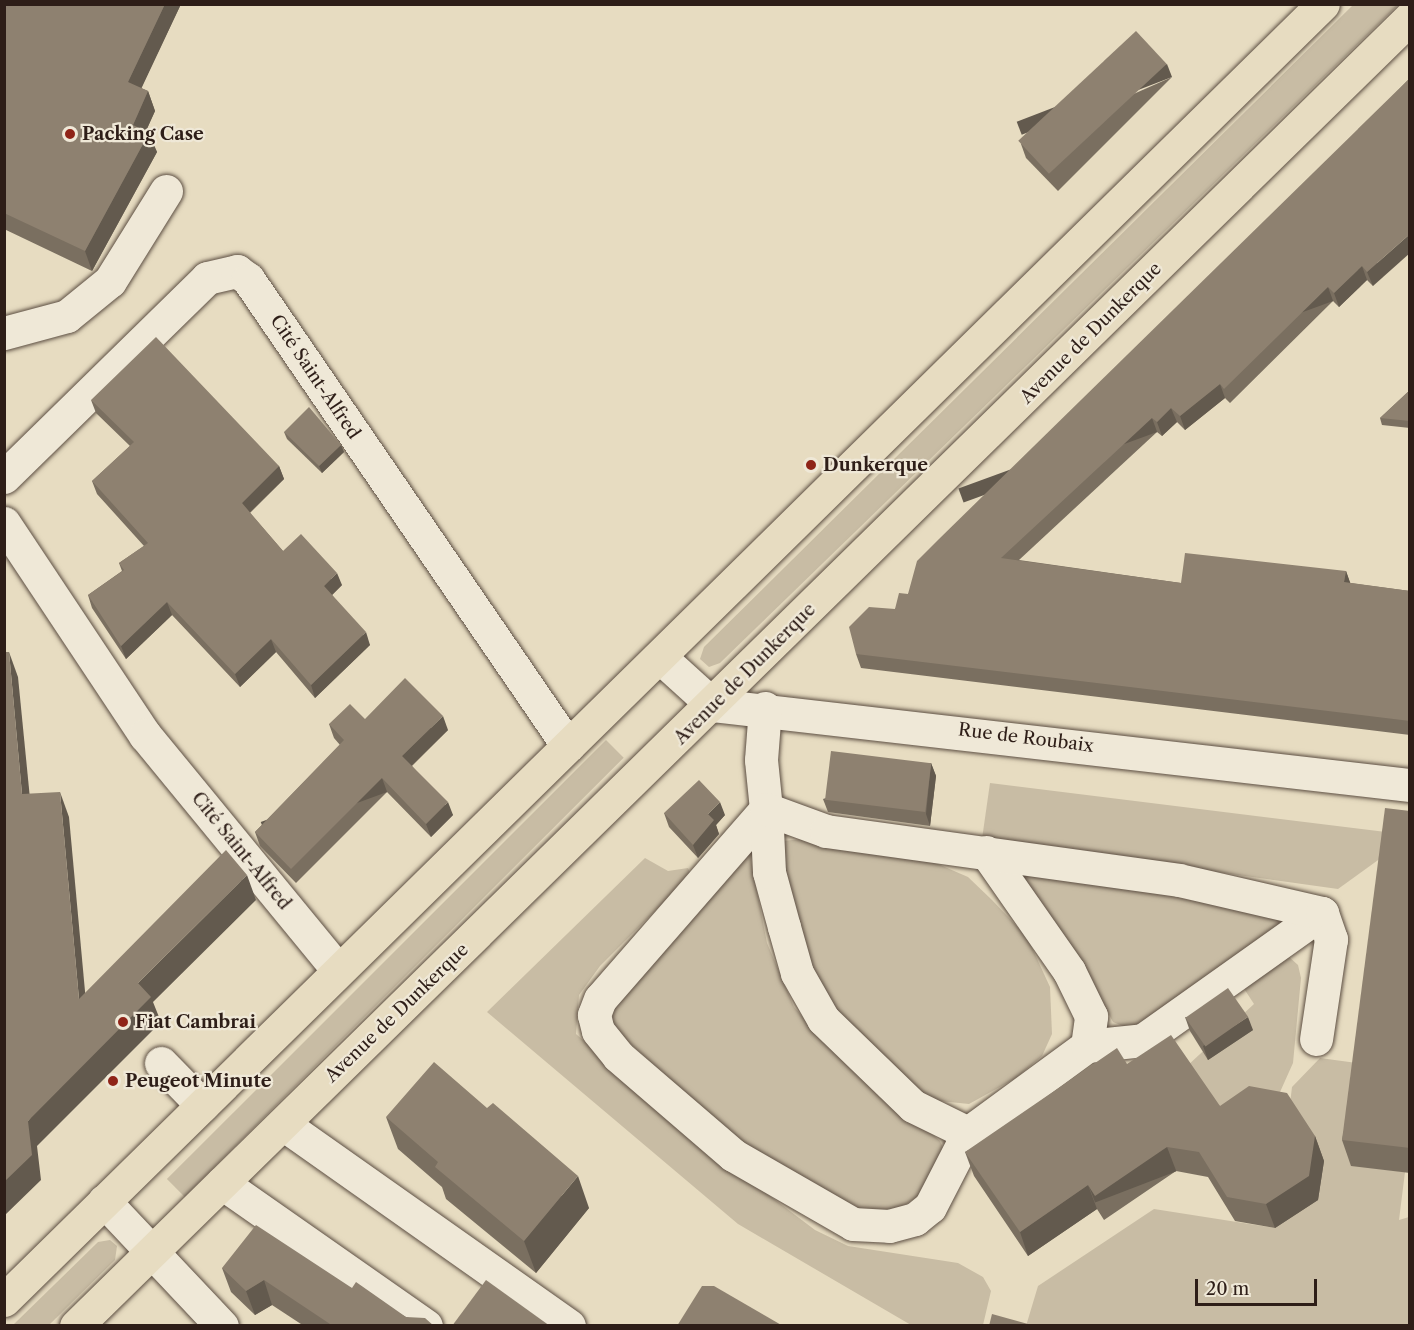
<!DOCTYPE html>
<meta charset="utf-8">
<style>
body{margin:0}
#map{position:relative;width:1414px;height:1330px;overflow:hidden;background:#e7dcc1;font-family:"Libre Caslon Text",serif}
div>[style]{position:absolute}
.green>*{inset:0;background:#c8bca4;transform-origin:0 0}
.roads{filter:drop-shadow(0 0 2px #5c4e42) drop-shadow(0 0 2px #5c4e42)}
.minor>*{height:33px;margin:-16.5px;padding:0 16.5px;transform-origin:16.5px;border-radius:16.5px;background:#efe8d7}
.major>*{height:33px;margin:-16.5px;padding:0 16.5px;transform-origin:16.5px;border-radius:16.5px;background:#e7dcc1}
.wall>*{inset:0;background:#7a6f60}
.shaded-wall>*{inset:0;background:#635a4e;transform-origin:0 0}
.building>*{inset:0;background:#8e8170;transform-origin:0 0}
.dots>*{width:16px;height:16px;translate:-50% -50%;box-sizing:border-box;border:3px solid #efe8d7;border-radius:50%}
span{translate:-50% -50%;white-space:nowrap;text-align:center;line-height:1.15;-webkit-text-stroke:4.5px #efe8d7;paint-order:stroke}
.poi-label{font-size:18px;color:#2e1e18;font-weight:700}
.left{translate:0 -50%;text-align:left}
.street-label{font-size:18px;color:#2e1e18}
.frame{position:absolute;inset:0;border:6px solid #2e1e18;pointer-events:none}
.scale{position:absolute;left:1195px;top:1279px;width:122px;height:27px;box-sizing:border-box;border:3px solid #2e1e18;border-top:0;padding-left:8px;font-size:18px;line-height:21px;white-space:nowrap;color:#2e1e18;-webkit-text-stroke:4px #efe8d7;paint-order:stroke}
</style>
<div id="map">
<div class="green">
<div style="clip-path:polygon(1353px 5px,1398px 5px,720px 663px,709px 667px,700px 659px,704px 647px)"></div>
<div style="left:606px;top:740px;width:25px;height:621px;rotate:45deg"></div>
<div style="clip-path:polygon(990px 783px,1394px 833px,1392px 850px,1338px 889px,982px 839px)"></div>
<div style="clip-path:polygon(812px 838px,931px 861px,968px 877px,992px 900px,1027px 937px,1050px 987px,1052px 1034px,1042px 1056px,1016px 1078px,969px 1104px,930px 1100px,821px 997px,789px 917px,783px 841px)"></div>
<div style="clip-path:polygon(749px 850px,767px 943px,794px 1007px,821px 1038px,940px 1141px,946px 1154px,921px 1195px,901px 1207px,862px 1215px,758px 1159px,613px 1028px,613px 1007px)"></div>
<div style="clip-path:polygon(645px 858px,668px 871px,688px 868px,691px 875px,600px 966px,579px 995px,576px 1034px,725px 1162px,815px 1230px,848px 1246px,958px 1263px,983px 1277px,991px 1291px,983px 1325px,911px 1325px,738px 1224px,487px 1012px)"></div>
<div style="clip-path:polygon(1002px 862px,1279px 918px,1279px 929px,1146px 1027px,1125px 1027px,1113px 1022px,1080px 960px)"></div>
<div style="clip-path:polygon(1288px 956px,1298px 965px,1301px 978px,1293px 1063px,1276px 1101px,1241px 1115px,1171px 1100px,1186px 1067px,1254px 1004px,1241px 984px)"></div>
<div style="clip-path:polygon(1320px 1058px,1364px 1064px,1351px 1165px,1405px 1172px,1399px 1220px,1409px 1217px,1409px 1325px,1026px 1326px,1038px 1286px,1154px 1209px,1275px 1228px,1292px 1087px)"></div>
<div style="clip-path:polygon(110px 1240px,117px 1246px,115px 1260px,49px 1325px,13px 1325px,98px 1242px)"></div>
</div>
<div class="roads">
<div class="minor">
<div style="left:4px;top:333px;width:65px;rotate:-15.1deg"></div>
<div style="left:67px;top:316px;width:55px;rotate:-39.1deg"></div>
<div style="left:110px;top:281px;width:106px;rotate:-58.1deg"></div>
<div style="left:4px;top:477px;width:284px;rotate:-44.4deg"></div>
<div style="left:207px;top:278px;width:31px;rotate:-13deg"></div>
<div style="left:237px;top:271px;width:14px;rotate:36deg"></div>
<div style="left:248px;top:279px;width:566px;rotate:55.58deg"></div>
<div style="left:4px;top:523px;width:255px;rotate:56.4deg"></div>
<div style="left:145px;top:735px;width:304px;rotate:50.6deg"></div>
<div style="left:660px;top:657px;width:72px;rotate:42.2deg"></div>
<div style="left:713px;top:705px;width:702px;rotate:6.55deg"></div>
<div style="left:765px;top:708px;width:52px;rotate:94.4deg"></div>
<div style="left:761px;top:760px;width:49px;rotate:84.2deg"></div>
<div style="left:766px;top:809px;width:252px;rotate:131.1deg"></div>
<div style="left:600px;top:999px;width:17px;rotate:111deg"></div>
<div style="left:594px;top:1015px;width:16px;rotate:76deg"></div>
<div style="left:598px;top:1031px;width:32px;rotate:51deg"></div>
<div style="left:618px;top:1056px;width:152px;rotate:40.7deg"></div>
<div style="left:733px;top:1155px;width:138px;rotate:29.9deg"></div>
<div style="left:853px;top:1224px;width:36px;rotate:3deg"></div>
<div style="left:889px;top:1226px;width:27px;rotate:-15deg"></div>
<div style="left:915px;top:1219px;width:19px;rotate:-39deg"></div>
<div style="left:930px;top:1207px;width:83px;rotate:-62.8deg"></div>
<div style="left:968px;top:1133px;width:147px;rotate:-36.2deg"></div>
<div style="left:1087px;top:1046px;width:30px;rotate:-82deg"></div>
<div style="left:1091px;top:1016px;width:50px;rotate:-116.1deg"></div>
<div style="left:1069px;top:971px;width:145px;rotate:-124.9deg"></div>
<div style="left:1087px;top:1046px;width:56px;rotate:-6.1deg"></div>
<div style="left:1143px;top:1040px;width:219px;rotate:-35.4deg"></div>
<div style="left:161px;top:1063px;width:59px;rotate:45.7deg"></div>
<div style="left:283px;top:1124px;width:350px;rotate:35.2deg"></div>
<div style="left:968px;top:1133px;width:61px;rotate:-153.9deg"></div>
<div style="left:913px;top:1106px;width:125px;rotate:-136deg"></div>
<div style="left:823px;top:1019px;width:53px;rotate:-119.5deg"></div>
<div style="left:797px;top:973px;width:48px;rotate:-105.8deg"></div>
<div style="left:784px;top:927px;width:57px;rotate:-105.3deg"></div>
<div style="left:769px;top:872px;width:63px;rotate:-92.7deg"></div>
<div style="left:766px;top:809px;width:64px;rotate:20.1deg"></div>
<div style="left:826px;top:831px;width:356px;rotate:7.9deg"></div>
<div style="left:1179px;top:880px;width:147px;rotate:13deg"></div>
<div style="left:1322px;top:913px;width:28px;rotate:71deg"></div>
<div style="left:1331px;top:939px;width:101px;rotate:98.5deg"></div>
<div style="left:222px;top:1183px;width:249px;rotate:35deg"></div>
<div style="left:104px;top:1201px;width:172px;rotate:46.7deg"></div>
</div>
<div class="major">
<div style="left:4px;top:1300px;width:1849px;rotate:-44.5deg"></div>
<div style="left:76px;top:1326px;width:1868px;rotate:-44.44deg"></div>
</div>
</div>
<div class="wall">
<div style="clip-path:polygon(4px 4px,181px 4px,141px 88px,148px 91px,155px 111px,146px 131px,157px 152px,92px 271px,4px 229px)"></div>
<div style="clip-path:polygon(1172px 77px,1058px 191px,1026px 158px,1021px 144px)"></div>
<div style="clip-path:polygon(1410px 78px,1373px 286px,1367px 280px,1339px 307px,1333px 301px,1230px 403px,1225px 398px,1185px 430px,1177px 422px,1162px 436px,1157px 432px,1019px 560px,1181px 583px,1346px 571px,1350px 583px,1410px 591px,1410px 735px,861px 668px,856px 654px,908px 594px)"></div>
<div style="clip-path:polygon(1410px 390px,1410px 428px,1382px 425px,1380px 418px)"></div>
<div style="clip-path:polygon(91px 400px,279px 466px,284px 479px,250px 513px,283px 551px,342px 585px,332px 595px,370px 645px,315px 698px,276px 652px,240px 687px,172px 615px,126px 659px,92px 608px,88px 595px,122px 571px,119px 563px,144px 546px,97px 494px,92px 481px,130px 446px,96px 413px)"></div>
<div style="clip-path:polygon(284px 432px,341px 445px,344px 452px,322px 473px,287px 439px)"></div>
<div style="clip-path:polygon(365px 719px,448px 730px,412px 766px,453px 815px,431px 837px,387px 792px,296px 883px,260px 846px,255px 832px,340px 745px,334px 738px,329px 724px)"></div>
<div style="clip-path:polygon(931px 763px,936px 776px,930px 826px,828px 812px,823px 799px)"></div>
<div style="clip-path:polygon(1410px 811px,1410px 1173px,1351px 1166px,1342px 1140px)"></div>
<div style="clip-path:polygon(664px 813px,725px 815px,716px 825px,719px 834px,698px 858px,669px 827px)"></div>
<div style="clip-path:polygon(1185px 1017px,1253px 1030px,1208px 1060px,1190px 1031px)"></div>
<div style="clip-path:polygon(1127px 1064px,1220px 1106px,1315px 1136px,1324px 1161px,1318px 1200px,1275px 1228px,1235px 1221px,1208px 1177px,1176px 1171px,1104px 1220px,1097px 1209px,1028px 1256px,974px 1176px,965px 1152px)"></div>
<div style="clip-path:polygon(386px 1117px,589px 1208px,536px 1273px,446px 1199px,442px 1187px,398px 1149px)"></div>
<div style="clip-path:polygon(222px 1268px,352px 1288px,406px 1317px,434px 1326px,304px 1326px,272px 1305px,255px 1315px,231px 1292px)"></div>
</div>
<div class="shaded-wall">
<div style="clip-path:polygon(165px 4px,181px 4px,135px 102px,128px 82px)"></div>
<div style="left:1167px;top:64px;width:14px;height:161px;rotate:69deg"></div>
<div style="clip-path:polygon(148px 91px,155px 111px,140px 144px,133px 125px)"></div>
<div style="clip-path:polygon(149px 133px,157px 152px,92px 271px,85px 251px)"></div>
<div style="clip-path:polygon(1410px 234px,1410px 253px,1373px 286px,1367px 272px)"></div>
<div style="clip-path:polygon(1362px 266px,1367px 280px,1339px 307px,1334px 293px)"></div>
<div style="left:1328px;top:287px;width:15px;height:146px;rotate:70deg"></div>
<div style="clip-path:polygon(1220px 384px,1225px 398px,1185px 430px,1180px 416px)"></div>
<div style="clip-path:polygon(1171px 408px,1177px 422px,1162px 436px,1157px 422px)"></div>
<div style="left:1152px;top:418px;width:15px;height:206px;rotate:70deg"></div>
<div style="clip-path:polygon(341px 445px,344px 452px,322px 473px,319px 466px)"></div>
<div style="clip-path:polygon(279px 466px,284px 479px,246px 516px,242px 503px)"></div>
<div style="clip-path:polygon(1346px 571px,1351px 585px,1344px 582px)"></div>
<div style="clip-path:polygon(337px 573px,342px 585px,328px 599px,324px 586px)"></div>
<div style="clip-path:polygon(167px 602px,172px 615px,126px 659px,121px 646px)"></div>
<div style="clip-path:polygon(366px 632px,370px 645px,315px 698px,311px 685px)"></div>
<div style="clip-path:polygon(271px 639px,276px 652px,240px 687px,235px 674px)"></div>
<div style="clip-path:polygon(9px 652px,18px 677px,32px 819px,22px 794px)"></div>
<div style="clip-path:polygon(443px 716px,448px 730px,407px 770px,402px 756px)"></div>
<div style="clip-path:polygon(931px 763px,936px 776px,930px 826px,926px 814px)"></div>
<div style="left:382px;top:778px;width:15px;height:129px;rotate:70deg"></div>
<div style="clip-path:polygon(60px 792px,69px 817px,88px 1024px,79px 999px)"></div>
<div style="clip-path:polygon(448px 802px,453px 815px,431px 837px,426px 824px)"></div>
<div style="clip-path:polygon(720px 802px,725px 815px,716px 825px,719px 834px,698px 858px,693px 845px,708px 814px)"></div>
<div style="clip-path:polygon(247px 875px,256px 900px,153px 1002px,161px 1022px,37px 1146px,41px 1180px,4px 1216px,4px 1182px,28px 1121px,138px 983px)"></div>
<div style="clip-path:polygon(1248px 1017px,1253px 1030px,1208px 1060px,1203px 1046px)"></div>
<div style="clip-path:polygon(1315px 1136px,1324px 1161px,1318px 1200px,1275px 1228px,1266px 1204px)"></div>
<div style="left:1167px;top:1147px;width:26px;height:87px;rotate:69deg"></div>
<div style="clip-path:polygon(578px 1176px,589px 1208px,536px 1273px,524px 1241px)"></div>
<div style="clip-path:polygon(1088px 1185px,1097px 1209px,1028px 1256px,1020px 1232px)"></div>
<div style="clip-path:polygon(264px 1280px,272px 1305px,255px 1315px,246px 1291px)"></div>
</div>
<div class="building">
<div style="clip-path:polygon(4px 4px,165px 4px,128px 82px,148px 91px,133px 125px,149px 133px,85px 251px,4px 213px)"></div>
<div style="left:1136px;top:31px;width:45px;height:161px;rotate:47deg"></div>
<div style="clip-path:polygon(1410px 78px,1410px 234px,1367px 272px,1362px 266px,1334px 293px,1328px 287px,1224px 389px,1220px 384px,1180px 416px,1171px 408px,1157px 422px,1152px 418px,1001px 558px,1181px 583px,1185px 553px,1346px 571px,1344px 582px,1410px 591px,1410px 721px,856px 654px,849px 627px,869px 607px,895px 609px,899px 593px,908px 594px,917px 561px,939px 539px)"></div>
<div style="clip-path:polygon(156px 337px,279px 466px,242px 503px,283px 551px,301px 534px,337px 573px,324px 586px,366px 632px,311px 685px,271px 639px,235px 674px,167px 602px,121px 646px,88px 595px,124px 570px,119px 563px,148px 543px,92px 481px,134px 442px,91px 400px)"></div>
<div style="clip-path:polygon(1410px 390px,1410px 421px,1380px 418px)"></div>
<div style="clip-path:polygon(309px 407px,341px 445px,319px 466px,284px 432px)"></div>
<div style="clip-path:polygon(4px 652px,9px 652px,22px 794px,60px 792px,79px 999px,226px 850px,247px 875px,138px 983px,151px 997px,28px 1121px,32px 1155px,4px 1182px)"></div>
<div style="clip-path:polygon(405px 678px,443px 716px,402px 756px,448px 802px,426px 824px,382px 778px,291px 869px,255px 832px,344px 740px,329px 724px,350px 704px,365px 719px)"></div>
<div style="left:831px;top:751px;width:101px;height:49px;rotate:7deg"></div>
<div style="clip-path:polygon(699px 780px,720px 802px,708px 814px,714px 820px,693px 845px,664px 813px)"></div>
<div style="clip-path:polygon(1385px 808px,1410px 811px,1410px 1148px,1342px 1140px)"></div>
<div style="left:1228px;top:988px;width:35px;height:52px;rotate:55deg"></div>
<div style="clip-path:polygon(1171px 1035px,1220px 1106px,1249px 1086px,1287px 1093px,1315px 1136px,1309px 1176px,1266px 1204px,1227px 1197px,1199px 1152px,1167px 1147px,1095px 1196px,1088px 1185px,1020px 1232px,965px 1152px,1117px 1048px,1127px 1064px)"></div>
<div style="clip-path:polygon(434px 1062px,487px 1108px,493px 1103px,578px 1176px,524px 1241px,435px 1167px,438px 1162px,386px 1117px)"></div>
<div style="clip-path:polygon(256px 1225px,352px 1288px,356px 1282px,406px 1317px,425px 1318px,434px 1326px,329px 1326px,330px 1324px,264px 1280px,246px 1291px,222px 1268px)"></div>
<div style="clip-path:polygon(486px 1280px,550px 1326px,452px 1326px)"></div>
<div style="clip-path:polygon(702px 1286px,714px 1286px,783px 1326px,677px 1326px)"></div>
<div style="clip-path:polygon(992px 1314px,1028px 1324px,1027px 1326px,989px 1326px)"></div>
</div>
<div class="dots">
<div style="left:70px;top:134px;background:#8f2418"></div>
<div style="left:811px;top:465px;background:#8f2418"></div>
<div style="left:123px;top:1022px;background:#8f2418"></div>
<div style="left:113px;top:1081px;background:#8f2418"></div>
</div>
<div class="poi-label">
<span class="left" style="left:82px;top:134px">Packing Case</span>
<span class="left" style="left:823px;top:465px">Dunkerque</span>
<span class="left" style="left:135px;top:1022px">Fiat Cambrai</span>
<span class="left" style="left:125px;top:1081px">Peugeot Minute</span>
</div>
<div class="street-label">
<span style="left:1091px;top:333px;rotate:-45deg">Avenue de Dunkerque</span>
<span style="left:315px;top:377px;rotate:56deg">Cité Saint-Alfred</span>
<span style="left:745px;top:674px;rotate:-45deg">Avenue de Dunkerque</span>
<span style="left:1026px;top:738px;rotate:7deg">Rue de Roubaix</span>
<span style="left:241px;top:851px;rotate:51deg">Cité Saint-Alfred</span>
<span style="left:397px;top:1013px;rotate:-44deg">Avenue de Dunkerque</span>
</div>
<div class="frame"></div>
<div class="scale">20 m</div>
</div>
